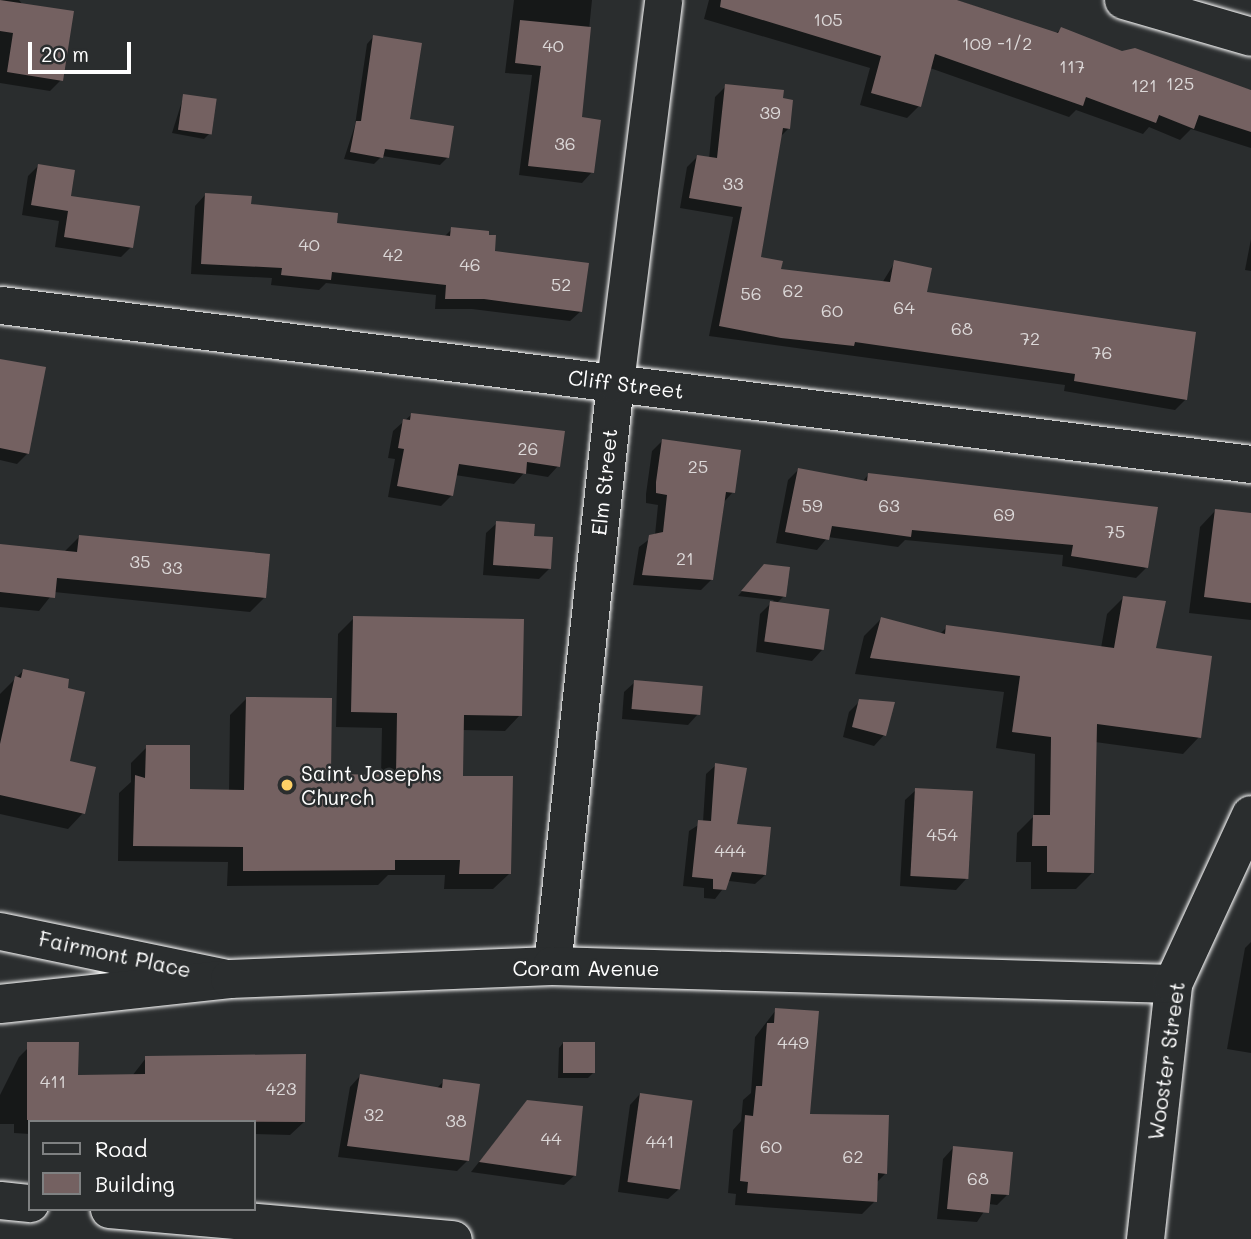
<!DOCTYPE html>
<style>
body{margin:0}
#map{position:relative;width:1251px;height:1239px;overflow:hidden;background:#2a2d2e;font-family:Mali,sans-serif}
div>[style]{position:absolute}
.shadow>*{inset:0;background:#0007}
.building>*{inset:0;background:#746161;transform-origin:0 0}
.roads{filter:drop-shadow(0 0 2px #fff) drop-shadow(0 0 2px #fff)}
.minor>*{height:37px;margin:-18.5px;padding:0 18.5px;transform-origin:18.5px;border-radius:18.5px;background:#2a2d2e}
.tertiary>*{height:38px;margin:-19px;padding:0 19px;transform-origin:19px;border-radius:19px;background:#2a2d2e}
.secondary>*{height:38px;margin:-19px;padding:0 19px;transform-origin:19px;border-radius:19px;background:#2a2d2e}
.dots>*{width:19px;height:19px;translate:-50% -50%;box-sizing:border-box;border:4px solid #2a2d2e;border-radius:50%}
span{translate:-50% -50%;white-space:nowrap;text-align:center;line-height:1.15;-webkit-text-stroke:5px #2a2d2e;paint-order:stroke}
.number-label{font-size:18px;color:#dcd8d8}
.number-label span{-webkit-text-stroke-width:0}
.street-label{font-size:21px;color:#fff}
.poi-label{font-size:21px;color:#fff}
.left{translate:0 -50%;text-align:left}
.legend{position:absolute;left:28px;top:1120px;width:228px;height:91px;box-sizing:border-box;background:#2a2d2e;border:2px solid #7f8182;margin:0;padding:9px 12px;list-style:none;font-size:21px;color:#fff}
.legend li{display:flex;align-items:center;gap:14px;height:35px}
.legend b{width:35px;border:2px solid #7f8182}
.scale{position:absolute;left:28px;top:42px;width:103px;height:32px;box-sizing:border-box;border:4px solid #fff;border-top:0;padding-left:9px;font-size:21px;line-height:24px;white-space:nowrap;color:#fff;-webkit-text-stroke:5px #2a2d2e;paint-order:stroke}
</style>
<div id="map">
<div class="shadow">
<div style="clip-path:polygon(0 0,19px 0,23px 5px,61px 80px,50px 91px,0 83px)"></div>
<div style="clip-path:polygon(514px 0,592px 0,580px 119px,592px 172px,582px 183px,519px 175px,532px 75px,505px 73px)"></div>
<div style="clip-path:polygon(709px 0,957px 0,1055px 34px,1061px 29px,1122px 53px,1251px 90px,1251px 148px,1191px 129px,1180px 140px,1149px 127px,1143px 134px,1076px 110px,1069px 117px,930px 68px,919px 106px,907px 118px,860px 105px,870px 68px,704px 19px)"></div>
<div style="clip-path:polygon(374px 36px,408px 121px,448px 157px,440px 165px,382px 156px,374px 164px,344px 159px,355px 125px,367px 44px)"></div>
<div style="clip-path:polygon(726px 86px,782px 100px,789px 128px,780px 137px,759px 258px,779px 271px,882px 283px,895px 262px,925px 294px,1186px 399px,1175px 410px,1064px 391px,1065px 385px,709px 336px,733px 217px,680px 208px,687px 167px,697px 157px,709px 159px,715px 97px)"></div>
<div style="clip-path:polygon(184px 95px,209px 134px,204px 139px,172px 133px)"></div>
<div style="clip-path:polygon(38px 166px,69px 197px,131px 247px,121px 257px,55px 247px,59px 221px,22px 215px,28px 176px)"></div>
<div style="clip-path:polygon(205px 195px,335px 225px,444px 237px,452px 229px,581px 311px,570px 321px,472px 309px,435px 309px,436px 295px,326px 283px,319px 290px,271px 285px,272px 278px,191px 274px,195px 206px)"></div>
<div style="clip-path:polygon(1251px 239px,1251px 271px,1245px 270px)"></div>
<div style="clip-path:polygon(0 360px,28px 453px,17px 464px,0 460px)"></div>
<div style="clip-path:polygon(412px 414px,558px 466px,548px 477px,524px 473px,514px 484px,455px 475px,452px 495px,441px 506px,388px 497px,395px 459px,388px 458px,393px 431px)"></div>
<div style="clip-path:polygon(663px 440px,733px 492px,723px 503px,712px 579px,701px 590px,633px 585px,639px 547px,655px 535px,658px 505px,646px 503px,646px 494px,652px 451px)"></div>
<div style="clip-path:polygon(798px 470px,862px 482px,868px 475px,1146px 568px,1136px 578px,1062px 566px,1063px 555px,905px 540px,898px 547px,828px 537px,817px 550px,776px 543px,788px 480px)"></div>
<div style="clip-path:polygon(1215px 511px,1251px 515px,1251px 620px,1189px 613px,1200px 527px)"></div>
<div style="clip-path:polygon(497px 523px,532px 537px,549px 569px,539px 579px,483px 575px,486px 533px)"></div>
<div style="clip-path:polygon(79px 537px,264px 598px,250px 612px,54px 592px,39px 611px,0 607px,0 545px,65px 551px)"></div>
<div style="clip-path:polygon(759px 571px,784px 596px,776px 604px,822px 650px,812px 661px,756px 652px,760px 614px,774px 600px,738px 596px)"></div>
<div style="clip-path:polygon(1124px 597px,1199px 737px,1183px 754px,1095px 742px,1093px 872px,1076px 889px,1031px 889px,1031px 862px,1016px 862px,1017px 833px,1034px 816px,1035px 754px,996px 748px,1004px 692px,855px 674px,864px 636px,881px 619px,939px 635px,947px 627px,1101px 648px,1107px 614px)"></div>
<div style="clip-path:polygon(354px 618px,520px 715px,505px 731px,462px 730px,461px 778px,509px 874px,493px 889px,444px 889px,445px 875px,388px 875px,378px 885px,227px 886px,228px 862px,118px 861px,119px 793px,131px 782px,131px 763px,147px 747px,188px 791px,229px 792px,230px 715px,246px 699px,329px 776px,381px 777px,382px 728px,336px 727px,338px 634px)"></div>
<div style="clip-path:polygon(24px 670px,68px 762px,83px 813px,68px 829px,0 814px,0 694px)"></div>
<div style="clip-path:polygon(635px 682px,698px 714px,688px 725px,622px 719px,624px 692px)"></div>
<div style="clip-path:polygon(860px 701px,884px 735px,874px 746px,843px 737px,849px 712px)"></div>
<div style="clip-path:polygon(716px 765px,735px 826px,765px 875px,755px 884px,729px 881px,715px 899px,704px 898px,704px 888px,683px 886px,689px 831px,703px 822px,706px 774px)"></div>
<div style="clip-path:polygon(916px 790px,966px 879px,956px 890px,900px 886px,905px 800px)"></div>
<div style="clip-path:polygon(1251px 942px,1251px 1053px,1227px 1049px,1245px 948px)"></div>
<div style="clip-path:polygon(776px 1010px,808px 1116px,886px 1173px,876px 1183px,875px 1201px,862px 1214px,735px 1205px,736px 1194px,728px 1193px,733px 1130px,741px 1121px,743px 1100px,751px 1093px,755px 1037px)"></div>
<div style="clip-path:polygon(33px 1043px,76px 1077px,132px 1076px,146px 1058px,304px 1122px,290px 1135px,254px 1134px,254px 1122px,30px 1122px,30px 1134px,14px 1133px,14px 1124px,0 1124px,0 1095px,19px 1057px)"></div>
<div style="clip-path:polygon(563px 1043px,593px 1073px,588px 1078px,558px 1078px,559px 1048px)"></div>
<div style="clip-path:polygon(360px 1076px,436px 1089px,444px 1081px,468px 1160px,457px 1171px,338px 1157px,350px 1087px)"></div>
<div style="clip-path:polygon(640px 1094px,679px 1189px,668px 1199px,618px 1192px,630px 1105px)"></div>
<div style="clip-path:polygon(527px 1102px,575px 1175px,564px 1185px,471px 1172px)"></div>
<div style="clip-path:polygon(953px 1148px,1007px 1195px,997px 1205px,989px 1204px,977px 1222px,937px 1219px,943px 1159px)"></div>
</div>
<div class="building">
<div style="clip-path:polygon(0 0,74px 11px,63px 81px,7px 72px,13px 33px,0 31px)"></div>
<div style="clip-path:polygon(721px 0,957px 0,1058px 33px,1061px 27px,1122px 51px,1135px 48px,1251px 90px,1251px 132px,1199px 115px,1194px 129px,1159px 115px,1156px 123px,1086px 97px,1083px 106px,935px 54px,921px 107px,871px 93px,881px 56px,720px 7px)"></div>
<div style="clip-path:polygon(520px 20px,591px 27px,582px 117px,601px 120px,594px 173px,528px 166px,541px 66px,515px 63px)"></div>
<div style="clip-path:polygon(373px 35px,422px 43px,410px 119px,454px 126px,449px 158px,385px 149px,383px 158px,350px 152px,356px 121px,361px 121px)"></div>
<div style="clip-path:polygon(725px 84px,784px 90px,783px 98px,793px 100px,790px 129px,783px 128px,761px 257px,783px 261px,781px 269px,890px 282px,894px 260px,932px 268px,927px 292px,1196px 332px,1187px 400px,1074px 381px,1075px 374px,1001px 363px,855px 342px,854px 346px,781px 338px,719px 326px,742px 207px,689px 198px,697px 155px,717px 158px)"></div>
<div style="left:183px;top:94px;width:34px;height:36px;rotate:8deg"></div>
<div style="clip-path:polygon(38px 164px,75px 170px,71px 196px,140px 206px,133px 248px,64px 237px,68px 211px,31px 205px)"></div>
<div style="clip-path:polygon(205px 193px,252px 196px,251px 204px,338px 213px,337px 223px,450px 236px,451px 227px,489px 231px,489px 235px,496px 235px,495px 251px,589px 263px,582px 312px,484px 299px,445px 299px,446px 285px,332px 272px,331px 280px,281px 275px,282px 268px,201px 264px)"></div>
<div style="clip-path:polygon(0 359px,46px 367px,29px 454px,0 448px)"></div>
<div style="clip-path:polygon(411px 413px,565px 431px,560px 467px,527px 462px,526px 474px,459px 464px,453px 496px,397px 486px,404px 449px,398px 448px,403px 419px,410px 420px)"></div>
<div style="clip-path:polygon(662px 439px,741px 450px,735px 493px,726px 492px,713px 580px,642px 575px,649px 535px,663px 532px,667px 495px,656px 493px,656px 482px)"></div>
<div style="clip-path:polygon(798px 468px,867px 481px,868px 473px,1158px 507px,1148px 568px,1071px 556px,1073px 545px,912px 530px,911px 537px,832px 526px,829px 540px,785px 532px)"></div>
<div style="clip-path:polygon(1215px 509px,1251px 513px,1251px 603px,1204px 597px)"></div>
<div style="clip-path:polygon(496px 521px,535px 524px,534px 536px,553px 537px,551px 569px,493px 565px)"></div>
<div style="clip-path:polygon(79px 535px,270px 554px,266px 598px,57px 578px,55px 598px,0 592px,0 544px,77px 552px)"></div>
<div style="clip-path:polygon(764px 564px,790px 567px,786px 597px,741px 591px)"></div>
<div style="clip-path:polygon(1123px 596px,1166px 601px,1156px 648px,1212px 656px,1201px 738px,1097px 724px,1094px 873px,1047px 872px,1047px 846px,1032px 846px,1033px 815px,1050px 815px,1051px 737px,1012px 732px,1020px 676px,870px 658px,881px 617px,945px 634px,946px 625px,1114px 648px)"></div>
<div style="left:770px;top:601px;width:60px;height:41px;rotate:8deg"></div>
<div style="clip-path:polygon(353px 616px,524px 619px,522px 716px,464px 715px,463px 776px,513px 776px,511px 874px,459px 874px,460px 860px,395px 860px,395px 870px,243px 871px,243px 847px,133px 846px,135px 775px,145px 778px,146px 745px,190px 745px,190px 789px,244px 790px,246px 697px,332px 698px,331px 774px,396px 775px,397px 713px,351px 712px)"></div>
<div style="clip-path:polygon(23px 669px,69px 679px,68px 688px,85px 692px,70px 761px,96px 767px,85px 814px,0 795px,0 744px,15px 676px,21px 678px)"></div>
<div style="left:634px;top:680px;width:69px;height:29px;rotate:5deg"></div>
<div style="clip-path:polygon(859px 699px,895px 702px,886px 736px,852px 727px)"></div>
<div style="clip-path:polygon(715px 763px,747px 768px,737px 824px,771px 827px,766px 875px,732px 872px,726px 890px,713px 889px,713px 879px,692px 877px,698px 820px,711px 821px)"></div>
<div style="left:915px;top:788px;width:58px;height:88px;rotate:3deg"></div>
<div style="clip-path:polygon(775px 1008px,819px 1011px,810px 1114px,889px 1115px,887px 1174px,878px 1173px,877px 1202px,747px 1193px,748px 1182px,740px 1181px,745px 1115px,753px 1116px,756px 1086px,762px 1086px,767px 1023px,774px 1023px)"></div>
<div style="clip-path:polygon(27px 1042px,79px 1042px,78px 1075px,145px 1074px,145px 1056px,306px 1054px,305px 1122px,27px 1120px)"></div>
<div style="left:563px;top:1042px;width:32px;height:31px"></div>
<div style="clip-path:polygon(360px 1074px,442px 1088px,443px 1079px,480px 1084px,469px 1161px,347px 1146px)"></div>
<div style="left:640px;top:1093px;width:53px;height:90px;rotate:8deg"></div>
<div style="clip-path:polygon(527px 1100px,583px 1106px,576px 1176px,479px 1162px)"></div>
<div style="clip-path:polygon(953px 1146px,1013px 1152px,1009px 1195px,991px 1194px,989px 1213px,947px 1209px)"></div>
</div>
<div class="roads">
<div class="minor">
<div style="left:1px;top:305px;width:1260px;rotate:7.25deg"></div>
<div style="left:0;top:931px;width:227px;rotate:11.7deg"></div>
<div style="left:552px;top:966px;width:587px;rotate:-83.84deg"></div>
<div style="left:615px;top:382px;width:385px;rotate:-82.8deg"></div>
<div style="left:0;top:1200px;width:30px;rotate:6deg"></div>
<div style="left:109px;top:1209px;width:345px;rotate:5deg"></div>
<div style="left:1145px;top:1239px;width:257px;rotate:-83.7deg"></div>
</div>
<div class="tertiary">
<div style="left:1124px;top:0;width:132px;rotate:16.2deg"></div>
</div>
<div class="secondary">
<div style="left:0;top:1004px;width:231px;rotate:-6.2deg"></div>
<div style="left:230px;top:979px;width:322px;rotate:-2.3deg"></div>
<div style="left:552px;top:966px;width:621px;rotate:1.66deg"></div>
<div style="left:1173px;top:984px;width:186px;rotate:-65.2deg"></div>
</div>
</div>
<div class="dots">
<div style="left:287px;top:785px;background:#ffd166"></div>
</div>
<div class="number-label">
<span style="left:828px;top:19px">105</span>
<span style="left:997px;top:43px">109 -1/2</span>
<span style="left:553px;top:45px">40</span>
<span style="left:1072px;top:66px">117</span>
<span style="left:1180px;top:83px">125</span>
<span style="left:1144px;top:85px">121</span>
<span style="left:770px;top:112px">39</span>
<span style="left:565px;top:143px">36</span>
<span style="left:733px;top:183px">33</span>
<span style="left:309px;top:244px">40</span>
<span style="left:393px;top:254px">42</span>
<span style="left:470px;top:264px">46</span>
<span style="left:561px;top:284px">52</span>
<span style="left:793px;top:290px">62</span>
<span style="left:751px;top:293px">56</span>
<span style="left:904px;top:307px">64</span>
<span style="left:832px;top:310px">60</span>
<span style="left:962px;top:328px">68</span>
<span style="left:1030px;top:338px">72</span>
<span style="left:1102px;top:352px">76</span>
<span style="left:528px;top:448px">26</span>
<span style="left:698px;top:466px">25</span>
<span style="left:812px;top:505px">59</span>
<span style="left:889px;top:505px">63</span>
<span style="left:1004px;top:514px">69</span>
<span style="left:1115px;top:531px">75</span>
<span style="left:685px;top:558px">21</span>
<span style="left:140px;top:561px">35</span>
<span style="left:172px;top:567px">33</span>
<span style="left:942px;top:834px">454</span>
<span style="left:730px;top:850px">444</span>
<span style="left:793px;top:1042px">449</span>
<span style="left:53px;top:1081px">411</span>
<span style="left:281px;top:1088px">423</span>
<span style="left:374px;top:1114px">32</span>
<span style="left:456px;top:1120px">38</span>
<span style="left:551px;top:1138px">44</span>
<span style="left:660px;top:1141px">441</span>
<span style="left:771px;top:1146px">60</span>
<span style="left:853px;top:1156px">62</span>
<span style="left:978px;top:1178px">68</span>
</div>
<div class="street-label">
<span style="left:626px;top:384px;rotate:7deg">Cliff Street</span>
<span style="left:604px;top:482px;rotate:-84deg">Elm Street</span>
<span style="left:115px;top:954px;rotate:12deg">Fairmont Place</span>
<span style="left:586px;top:968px">Coram Avenue</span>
<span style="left:1166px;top:1061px;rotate:-82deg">Wooster Street</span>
</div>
<div class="poi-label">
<span class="left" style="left:301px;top:785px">Saint Josephs<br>Church</span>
</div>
<ul class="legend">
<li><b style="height:9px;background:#2a2d2e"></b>Road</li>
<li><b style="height:19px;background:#746161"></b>Building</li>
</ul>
<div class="scale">20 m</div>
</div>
